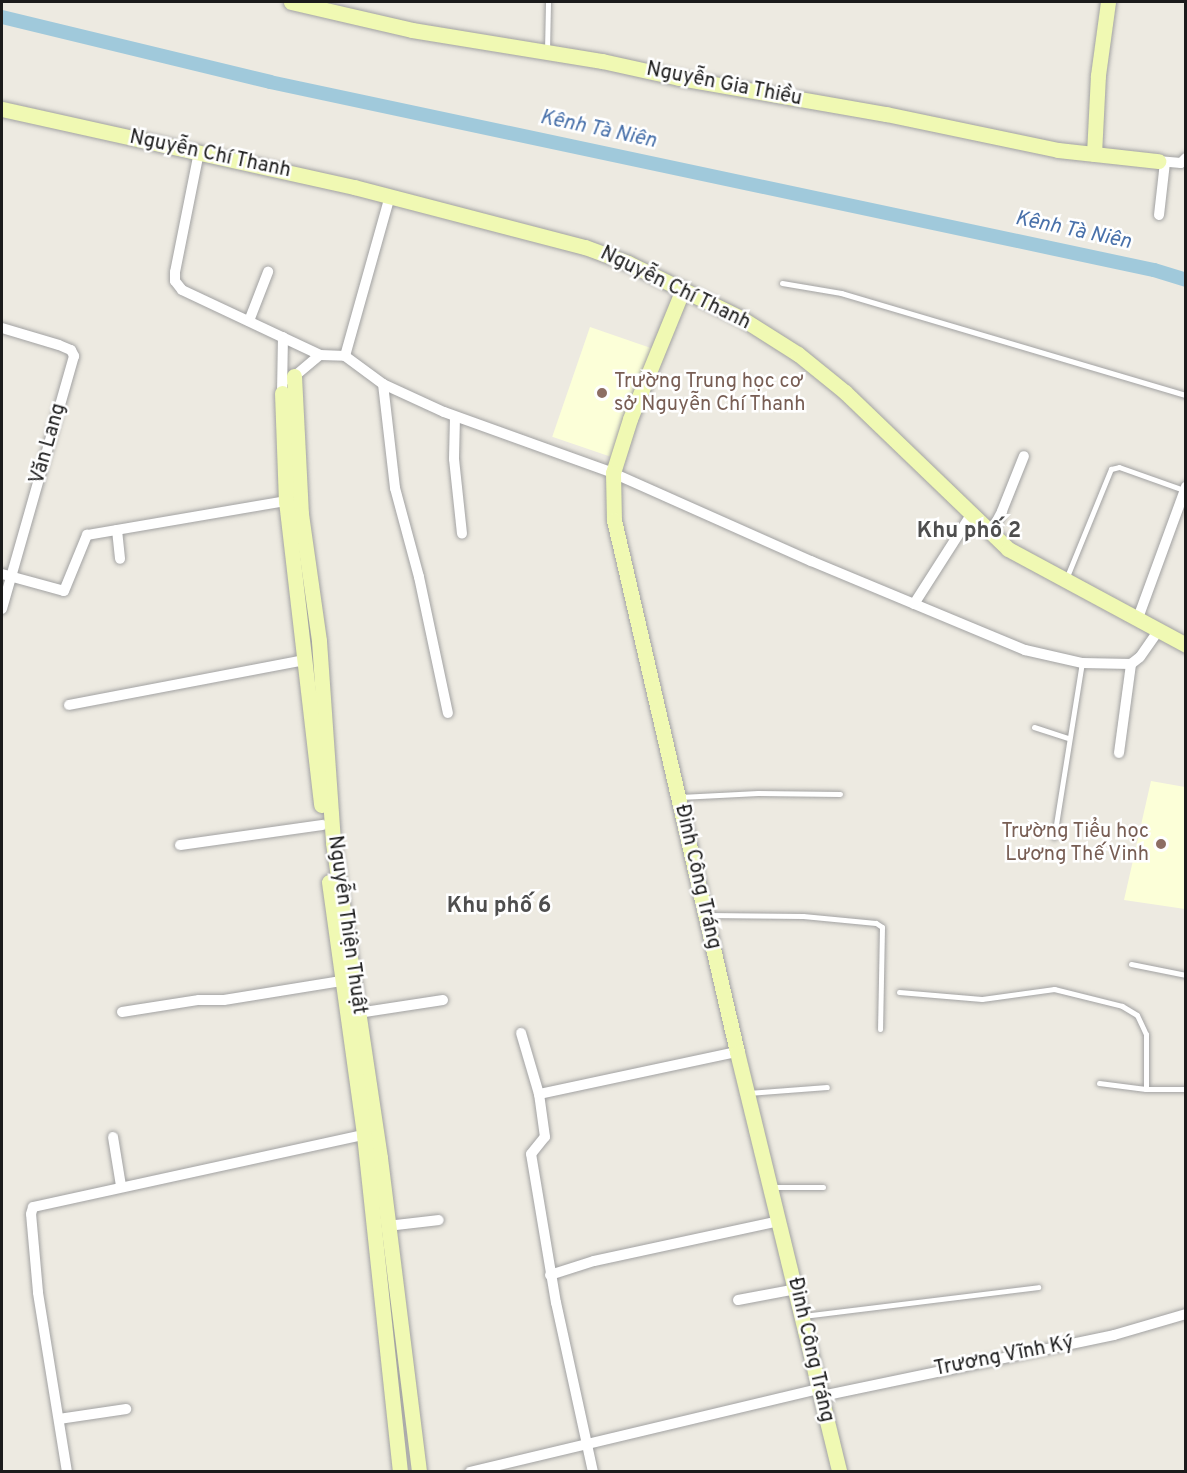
<!DOCTYPE html>
<meta charset="utf-8">
<style>
body{margin:0}
#map{position:relative;width:1187px;height:1473px;overflow:hidden;background:#edeae1;font-family:Overpass,sans-serif}
div>[style]{position:absolute}
.education>*{inset:0;background:#fcffd8;transform-origin:0 0}
.canal>*{height:14px;margin:-7px;padding:0 7px;transform-origin:7px;border-radius:7px;background:#a0c9db}
.roads{filter:drop-shadow(0 0 2px #a2a2a2) drop-shadow(0 0 2px #a2a2a2)}
.lane>*{height:5px;margin:-2.5px;padding:0 2.5px;transform-origin:2.5px;border-radius:2.5px;background:#fff}
.street>*{height:10px;margin:-5px;padding:0 5px;transform-origin:5px;border-radius:5px;background:#fff}
.secondary>*{height:15px;margin:-7.5px;padding:0 7.5px;transform-origin:7.5px;border-radius:7.5px;background:#f0f9b3}
.dots>*{width:16px;height:16px;translate:-50% -50%;box-sizing:border-box;border:3px solid #fff;border-radius:50%}
span{translate:-50% -50%;white-space:nowrap;text-align:center;line-height:1.15;-webkit-text-stroke:5px #fff;paint-order:stroke}
.street-label{font-size:20px;color:#1b1b1b}
.education-label{font-size:20px;color:#785e54}
.left{translate:0 -50%;text-align:left}
.right{translate:-100% -50%;text-align:right}
.water-label{font-size:21px;color:#4971aa;font-style:italic}
.quarter-label{font-size:22px;color:#4e4e4e;font-weight:700}
.frame{position:absolute;inset:0;border:3px solid #1b1b1b;pointer-events:none}
</style>
<div id="map">
<div class="education">
<div style="left:590px;top:327px;width:65px;height:116px;rotate:19deg"></div>
<div style="clip-path:polygon(1151px 781px,1185px 787px,1185px 909px,1124px 900px)"></div>
</div>
<div class="canal">
<div style="left:2px;top:17px;width:276px;rotate:13.6deg"></div>
<div style="left:270px;top:82px;width:904px;rotate:12.01deg"></div>
<div style="left:1154px;top:270px;width:34px;rotate:17deg"></div>
</div>
<div class="roads">
<div class="lane">
<div style="left:547px;top:51px;width:49px;rotate:-88.8deg"></div>
<div style="left:782px;top:283px;width:60px;rotate:9.6deg"></div>
<div style="left:841px;top:293px;width:360px;rotate:16.5deg"></div>
<div style="left:1066px;top:579px;width:119px;rotate:-67.8deg"></div>
<div style="left:1111px;top:469px;width:8px;rotate:-14deg"></div>
<div style="left:1119px;top:467px;width:69px;rotate:19.5deg"></div>
<div style="left:1034px;top:727px;width:36px;rotate:18deg"></div>
<div style="left:680px;top:797px;width:78px;rotate:-2.9deg"></div>
<div style="left:758px;top:793px;width:82px;rotate:0.7deg"></div>
<div style="left:1054px;top:837px;width:176px;rotate:-80.9deg"></div>
<div style="left:707px;top:915px;width:96px;rotate:0.6deg"></div>
<div style="left:803px;top:916px;width:73px;rotate:5.5deg"></div>
<div style="left:876px;top:923px;width:7px;rotate:34deg"></div>
<div style="left:882px;top:927px;width:102px;rotate:91.1deg"></div>
<div style="left:1131px;top:964px;width:56px;rotate:11.3deg"></div>
<div style="left:899px;top:992px;width:83px;rotate:4.8deg"></div>
<div style="left:982px;top:999px;width:73px;rotate:-7.9deg"></div>
<div style="left:1054px;top:989px;width:70px;rotate:14deg"></div>
<div style="left:1122px;top:1006px;width:17px;rotate:31deg"></div>
<div style="left:1137px;top:1015px;width:21px;rotate:65deg"></div>
<div style="left:1146px;top:1034px;width:55px;rotate:90deg"></div>
<div style="left:1099px;top:1083px;width:47px;rotate:7.3deg"></div>
<div style="left:1146px;top:1089px;width:40px"></div>
<div style="left:748px;top:1093px;width:79px;rotate:-4.3deg"></div>
<div style="left:773px;top:1187px;width:50px"></div>
<div style="left:803px;top:1316px;width:237px;rotate:-7deg"></div>
</div>
<div class="street">
<div style="left:199px;top:152px;width:122px;rotate:101.3deg"></div>
<div style="left:175px;top:272px;width:9px;rotate:90deg"></div>
<div style="left:175px;top:281px;width:11px;rotate:52deg"></div>
<div style="left:182px;top:290px;width:153px;rotate:25.2deg"></div>
<div style="left:320px;top:355px;width:25px;rotate:2deg"></div>
<div style="left:345px;top:356px;width:47px;rotate:36.4deg"></div>
<div style="left:383px;top:384px;width:67px;rotate:24.7deg"></div>
<div style="left:444px;top:412px;width:180px;rotate:19.8deg"></div>
<div style="left:613px;top:473px;width:217px;rotate:24deg"></div>
<div style="left:811px;top:561px;width:232px;rotate:22.6deg"></div>
<div style="left:1025px;top:650px;width:58px;rotate:12.8deg"></div>
<div style="left:1082px;top:663px;width:49px;rotate:1.2deg"></div>
<div style="left:1131px;top:664px;width:11px;rotate:-38deg"></div>
<div style="left:1140px;top:657px;width:33px;rotate:-55deg"></div>
<div style="left:1158px;top:161px;width:23px;rotate:5deg"></div>
<div style="left:1181px;top:163px;width:7px;rotate:-45deg"></div>
<div style="left:1159px;top:215px;width:53px;rotate:-83.5deg"></div>
<div style="left:249px;top:321px;width:53px;rotate:-68.8deg"></div>
<div style="left:2px;top:328px;width:59px;rotate:16.6deg"></div>
<div style="left:59px;top:345px;width:13px;rotate:23deg"></div>
<div style="left:71px;top:350px;width:7px;rotate:63deg"></div>
<div style="left:74px;top:356px;width:263px;rotate:105.9deg"></div>
<div style="left:345px;top:356px;width:166px;rotate:-74.3deg"></div>
<div style="left:290px;top:380px;width:39px;rotate:-40deg"></div>
<div style="left:383px;top:384px;width:105px;rotate:83.4deg"></div>
<div style="left:395px;top:488px;width:92px;rotate:74.9deg"></div>
<div style="left:419px;top:577px;width:139px;rotate:78deg"></div>
<div style="left:282px;top:393px;width:56px;rotate:-89deg"></div>
<div style="left:455px;top:417px;width:42px;rotate:91.4deg"></div>
<div style="left:454px;top:459px;width:75px;rotate:83.9deg"></div>
<div style="left:117px;top:530px;width:29px;rotate:84deg"></div>
<div style="left:990px;top:534px;width:26px;rotate:-62deg"></div>
<div style="left:1002px;top:511px;width:59px;rotate:-68.2deg"></div>
<div style="left:2px;top:574px;width:64px;rotate:15.3deg"></div>
<div style="left:64px;top:591px;width:61px;rotate:-67.7deg"></div>
<div style="left:87px;top:535px;width:202px;rotate:-9.7deg"></div>
<div style="left:914px;top:604px;width:106px;rotate:-57.4deg"></div>
<div style="left:1138px;top:618px;width:140px;rotate:-69.9deg"></div>
<div style="left:69px;top:705px;width:239px;rotate:-10.8deg"></div>
<div style="left:1119px;top:753px;width:90px;rotate:-82.3deg"></div>
<div style="left:180px;top:845px;width:144px;rotate:-8deg"></div>
<div style="left:122px;top:1012px;width:78px;rotate:-8.9deg"></div>
<div style="left:199px;top:1000px;width:25px"></div>
<div style="left:224px;top:1000px;width:125px;rotate:-9.2deg"></div>
<div style="left:358px;top:1013px;width:86px;rotate:-8.7deg"></div>
<div style="left:521px;top:1033px;width:64px;rotate:73.6deg"></div>
<div style="left:113px;top:1137px;width:50px;rotate:80.7deg"></div>
<div style="left:388px;top:1226px;width:51px;rotate:-6.7deg"></div>
<div style="left:550px;top:1275px;width:46px;rotate:-17.7deg"></div>
<div style="left:594px;top:1261px;width:189px;rotate:-12.2deg"></div>
<div style="left:738px;top:1300px;width:59px;rotate:-10.7deg"></div>
<div style="left:822px;top:1396px;width:298px;rotate:-11.8deg"></div>
<div style="left:1114px;top:1335px;width:75px;rotate:-16.3deg"></div>
<div style="left:59px;top:1419px;width:68px;rotate:-8.5deg"></div>
<div style="left:67px;top:1472px;width:182px;rotate:-99.2deg"></div>
<div style="left:38px;top:1292px;width:78px;rotate:-95.1deg"></div>
<div style="left:31px;top:1214px;width:7px;rotate:-74deg"></div>
<div style="left:33px;top:1207px;width:339px;rotate:-12.3deg"></div>
<div style="left:470px;top:1472px;width:359px;rotate:-13.4deg"></div>
<div style="left:593px;top:1472px;width:173px;rotate:-102.3deg"></div>
<div style="left:556px;top:1303px;width:151px;rotate:-99.5deg"></div>
<div style="left:531px;top:1154px;width:22px;rotate:-51deg"></div>
<div style="left:545px;top:1137px;width:43px;rotate:-97.9deg"></div>
<div style="left:539px;top:1094px;width:202px;rotate:-12deg"></div>
</div>
<div class="secondary">
<div style="left:291px;top:2px;width:124px;rotate:13deg"></div>
<div style="left:412px;top:30px;width:193px;rotate:9.3deg"></div>
<div style="left:602px;top:61px;width:79px;rotate:12.4deg"></div>
<div style="left:679px;top:78px;width:210px;rotate:9.9deg"></div>
<div style="left:886px;top:114px;width:176px;rotate:11.8deg"></div>
<div style="left:1058px;top:150px;width:101px;rotate:6.3deg"></div>
<div style="left:2px;top:109px;width:361px;rotate:12.5deg"></div>
<div style="left:354px;top:187px;width:239px;rotate:14.6deg"></div>
<div style="left:585px;top:247px;width:46px;rotate:20.4deg"></div>
<div style="left:628px;top:263px;width:126px;rotate:26deg"></div>
<div style="left:741px;top:318px;width:67px;rotate:32.3deg"></div>
<div style="left:798px;top:354px;width:60px;rotate:39deg"></div>
<div style="left:845px;top:392px;width:226px;rotate:43.9deg"></div>
<div style="left:1008px;top:549px;width:202px;rotate:28.3deg"></div>
<div style="left:1094px;top:154px;width:79px;rotate:-87.1deg"></div>
<div style="left:1098px;top:75px;width:74px;rotate:-82.2deg"></div>
<div style="left:683px;top:289px;width:140px;rotate:112.2deg"></div>
<div style="left:630px;top:419px;width:57px;rotate:107.5deg"></div>
<div style="left:613px;top:473px;width:47px;rotate:88.8deg"></div>
<div style="left:614px;top:520px;width:546px;rotate:76.98deg"></div>
<div style="left:737px;top:1052px;width:432px;rotate:76.3deg"></div>
<div style="left:294px;top:376px;width:138px;rotate:87.1deg"></div>
<div style="left:301px;top:514px;width:128px;rotate:81.9deg"></div>
<div style="left:319px;top:641px;width:202px;rotate:86deg"></div>
<div style="left:333px;top:843px;width:318px;rotate:81.5deg"></div>
<div style="left:380px;top:1158px;width:316px;rotate:82.9deg"></div>
<div style="left:282px;top:393px;width:108px;rotate:87.9deg"></div>
<div style="left:286px;top:501px;width:306px;rotate:83.4deg"></div>
<div style="left:329px;top:882px;width:255px;rotate:82.1deg"></div>
<div style="left:364px;top:1135px;width:339px;rotate:83.9deg"></div>
</div>
</div>
<div class="dots">
<div style="left:602px;top:393px;background:#8d6e63"></div>
<div style="left:1161px;top:844px;background:#8d6e63"></div>
</div>
<div class="street-label">
<span style="left:724px;top:85px;rotate:11deg">Nguyễn Gia Thiều</span>
<span style="left:210px;top:155px;rotate:12deg">Nguyễn Chí Thanh</span>
<span style="left:675px;top:289px;rotate:26deg">Nguyễn Chí Thanh</span>
<span style="left:49px;top:444px;rotate:-74deg">Văn Lang</span>
<span style="left:697px;top:877px;rotate:77deg">Đinh Công Tráng</span>
<span style="left:346px;top:925px;rotate:82deg">Nguyễn Thiện Thuật</span>
<span style="left:810px;top:1350px;rotate:77deg">Đinh Công Tráng</span>
<span style="left:1004px;top:1357px;rotate:-11deg">Trương Vĩnh Ký</span>
</div>
<div class="education-label">
<span class="left" style="left:614px;top:394px">Trường Trung học cơ<br>sở Nguyễn Chí Thanh</span>
<span class="right" style="left:1149px;top:844px">Trường Tiểu học<br>Lương Thế Vinh</span>
</div>
<div class="water-label">
<span style="left:598px;top:130px;rotate:12deg">Kênh Tà Niên</span>
<span style="left:1073px;top:231px;rotate:12deg">Kênh Tà Niên</span>
</div>
<div class="quarter-label">
<span style="left:969px;top:532px">Khu phố 2</span>
<span style="left:499px;top:907px">Khu phố 6</span>
</div>
<div class="frame"></div>
</div>
